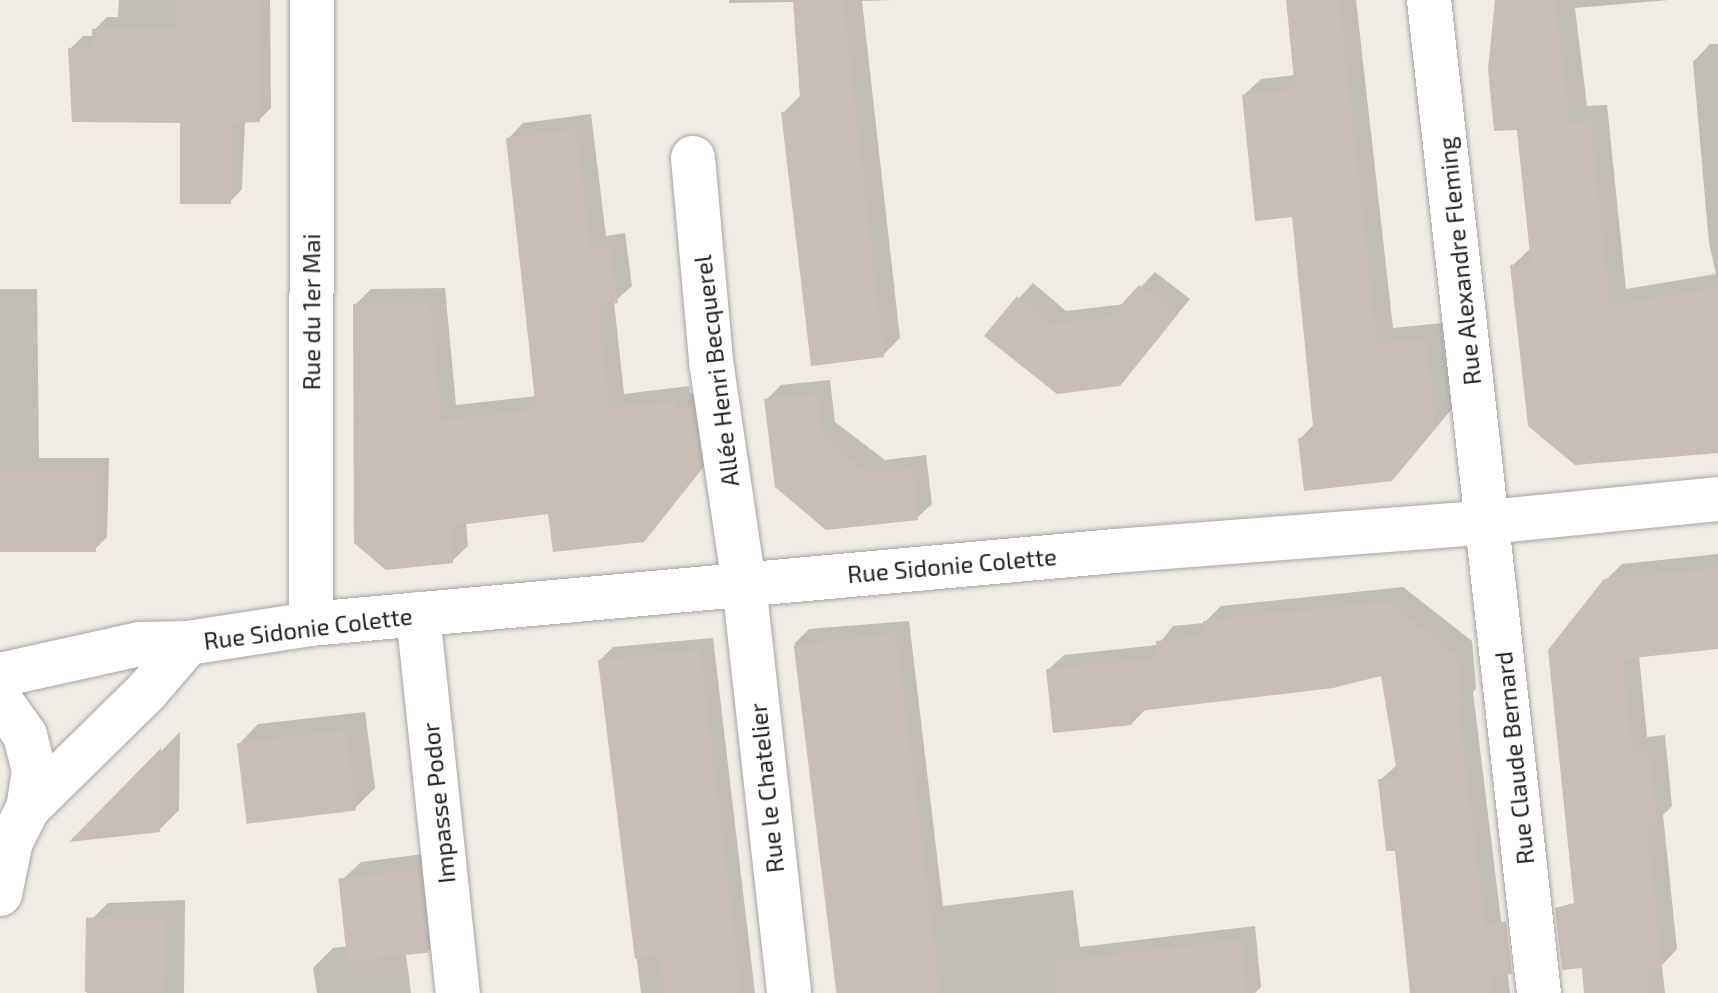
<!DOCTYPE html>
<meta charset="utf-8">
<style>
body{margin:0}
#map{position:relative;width:1718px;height:993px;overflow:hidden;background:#f0ebe4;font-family:"Exo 2",sans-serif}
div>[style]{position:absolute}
.shadow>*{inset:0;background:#0003}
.building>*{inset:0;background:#c8bdb7;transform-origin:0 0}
.roads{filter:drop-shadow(0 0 2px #a5a5a5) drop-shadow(0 0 2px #a5a5a5)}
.minor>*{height:44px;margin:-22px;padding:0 22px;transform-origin:22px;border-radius:22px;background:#fff}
span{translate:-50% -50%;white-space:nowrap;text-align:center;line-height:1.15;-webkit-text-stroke:8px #fff;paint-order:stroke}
.street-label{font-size:24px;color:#1e1e1e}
</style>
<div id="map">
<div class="shadow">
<div style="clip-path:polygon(119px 0,270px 0,271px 108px,259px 120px,245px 121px,242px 189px,230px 202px,182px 121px,70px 49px,83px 36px,94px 36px,94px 30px,107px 17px,118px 17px)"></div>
<div style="clip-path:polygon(729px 0,894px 0,862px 1px,900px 338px,883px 355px,783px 113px,800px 96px,795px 2px,729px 3px)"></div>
<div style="clip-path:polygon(1288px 0,1356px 0,1393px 328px,1442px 323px,1452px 409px,1392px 479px,1300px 439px,1315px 423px,1294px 215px,1244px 95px,1261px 79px,1296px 75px)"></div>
<div style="clip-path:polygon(1503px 0,1669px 0,1575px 8px,1587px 106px,1607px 105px,1626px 289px,1716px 274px,1709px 243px,1693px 62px,1710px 44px,1718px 44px,1718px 450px,1512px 266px,1530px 249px)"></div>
<div style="clip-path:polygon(591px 114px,606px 236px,625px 233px,632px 286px,614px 302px,624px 394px,689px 386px,690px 393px,707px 392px,716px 452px,643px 540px,550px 512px,466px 522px,468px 546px,452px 561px,355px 305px,371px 289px,445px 288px,456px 405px,536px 396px,508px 139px,523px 123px)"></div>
<div style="clip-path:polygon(1155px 272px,1190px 299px,1119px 384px,1019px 298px,1033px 283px,1066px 311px,1125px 304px)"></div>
<div style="clip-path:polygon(0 289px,37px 289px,39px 458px,109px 458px,107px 537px,93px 551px,0 550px)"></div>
<div style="clip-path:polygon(830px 380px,835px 422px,885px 460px,926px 455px,932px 504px,917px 518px,766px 400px,781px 385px)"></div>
<div style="clip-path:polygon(1718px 554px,1718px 647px,1639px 655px,1647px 737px,1665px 735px,1672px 806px,1663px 815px,1677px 949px,1662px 965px,1665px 993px,1586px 993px,1605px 581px,1622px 564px)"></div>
<div style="clip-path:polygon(1403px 587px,1472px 641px,1476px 689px,1473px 692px,1510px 993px,1429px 993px,1380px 780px,1398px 764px,1382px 673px,1147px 708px,1132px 723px,1048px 670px,1064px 655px,1158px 645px,1173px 626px,1204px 623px,1221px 606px)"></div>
<div style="clip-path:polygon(909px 621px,943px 906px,1073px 890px,1080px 947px,1255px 926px,1261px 987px,1255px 993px,837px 993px,795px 643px,809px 629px)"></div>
<div style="clip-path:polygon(713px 638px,755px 993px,641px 993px,600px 660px,613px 647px)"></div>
<div style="clip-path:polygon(365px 712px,375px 788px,355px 808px,239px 744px,258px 724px)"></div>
<div style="clip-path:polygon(180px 732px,179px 810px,159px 830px,74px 840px)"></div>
<div style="clip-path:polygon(439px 852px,447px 932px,428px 951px,406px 954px,411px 993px,317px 993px,313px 968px,333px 948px,350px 946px,341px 881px,361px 862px)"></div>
<div style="clip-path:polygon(185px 900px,184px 993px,87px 993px,88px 923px,108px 903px)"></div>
</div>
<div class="building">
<div style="clip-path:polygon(175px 0,258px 0,260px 122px,233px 123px,231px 204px,180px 204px,180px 123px,72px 122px,68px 48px,92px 47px,92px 29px,175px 29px)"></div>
<div style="clip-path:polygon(793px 0,843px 0,884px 357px,811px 366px,781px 112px,801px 110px)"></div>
<div style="clip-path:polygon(1286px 0,1339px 0,1377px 344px,1426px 339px,1436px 428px,1392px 481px,1304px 491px,1298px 438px,1314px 436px,1292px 217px,1255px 221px,1242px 95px,1295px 89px)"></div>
<div style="clip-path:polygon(1495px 0,1555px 0,1570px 123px,1590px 121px,1610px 305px,1718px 288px,1718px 453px,1575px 465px,1528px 426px,1510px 265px,1531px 263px,1517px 130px,1494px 131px,1488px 69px)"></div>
<div style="clip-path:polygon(576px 129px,591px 250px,610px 248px,618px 303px,598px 306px,609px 408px,674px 401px,675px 408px,692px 406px,702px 469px,644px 542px,553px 552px,548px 514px,450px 526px,453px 563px,386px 570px,354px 543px,353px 304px,430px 302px,441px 420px,536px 409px,506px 138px)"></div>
<div style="clip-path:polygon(1139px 285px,1178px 314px,1120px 386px,1057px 394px,984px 336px,1017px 296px,1051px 324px,1110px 317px)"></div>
<div style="clip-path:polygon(817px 394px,822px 436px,868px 474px,913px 469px,918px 520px,826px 530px,775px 487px,764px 399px)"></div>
<div style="left:0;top:471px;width:96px;height:81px"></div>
<div style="clip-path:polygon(1718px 568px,1718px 649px,1623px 659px,1632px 752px,1649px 750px,1657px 824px,1647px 825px,1662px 967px,1646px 970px,1649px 993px,1584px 993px,1582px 968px,1562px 970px,1555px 908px,1574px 903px,1548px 650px,1604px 579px)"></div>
<div style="clip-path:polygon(1387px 601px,1457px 657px,1462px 707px,1458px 707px,1485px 926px,1506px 921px,1512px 974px,1491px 976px,1492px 993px,1410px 993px,1395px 851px,1386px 851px,1378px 779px,1398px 778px,1381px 676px,1333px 688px,1131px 712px,1132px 725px,1053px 733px,1046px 669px,1158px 658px,1156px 641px,1204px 636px,1203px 621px)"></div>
<div style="left:896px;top:633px;width:363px;height:103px;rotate:83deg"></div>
<div style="clip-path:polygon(700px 650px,733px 923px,740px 993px,664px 993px,660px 956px,635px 959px,598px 660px)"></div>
<div style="left:346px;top:730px;width:81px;height:110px;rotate:83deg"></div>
<div style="clip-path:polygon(161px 748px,160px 832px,69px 842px)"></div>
<div style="left:420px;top:870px;width:83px;height:82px;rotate:84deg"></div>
<div style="left:166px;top:919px;width:74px;height:80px;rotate:91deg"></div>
<div style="clip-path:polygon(1241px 939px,1247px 993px,1056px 993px,1054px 962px)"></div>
</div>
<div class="roads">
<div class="minor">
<div style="left:1429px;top:0;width:999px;rotate:83.68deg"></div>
<div style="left:693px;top:158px;width:204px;rotate:84.9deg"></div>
<div style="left:711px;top:361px;width:225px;rotate:81.6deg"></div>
<div style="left:744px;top:584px;width:411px;rotate:83.7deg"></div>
<div style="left:418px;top:614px;width:381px;rotate:84deg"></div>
<div style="left:311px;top:624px;width:624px;rotate:-89.91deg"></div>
<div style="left:0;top:675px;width:143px;rotate:-12.5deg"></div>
<div style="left:140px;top:644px;width:48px;rotate:-1.2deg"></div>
<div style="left:188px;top:643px;width:124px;rotate:-8.8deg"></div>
<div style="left:311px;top:624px;width:807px;rotate:-5.19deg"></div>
<div style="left:1115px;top:551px;width:375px;rotate:-4.4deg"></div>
<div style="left:1489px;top:522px;width:230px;rotate:-5.7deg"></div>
<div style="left:0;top:700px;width:43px;rotate:54.5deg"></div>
<div style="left:25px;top:735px;width:37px;rotate:76deg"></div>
<div style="left:34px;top:771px;width:37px;rotate:99deg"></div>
<div style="left:28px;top:808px;width:37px;rotate:117deg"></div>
<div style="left:11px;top:841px;width:15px;rotate:138deg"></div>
<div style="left:28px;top:808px;width:167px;rotate:-44.5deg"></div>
<div style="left:147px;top:691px;width:63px;rotate:-49.5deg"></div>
<div style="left:0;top:894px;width:54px;rotate:-78.3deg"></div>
</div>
</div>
<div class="street-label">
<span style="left:1459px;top:261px;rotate:-96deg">Rue Alexandre Fleming</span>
<span style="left:311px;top:312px;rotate:-90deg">Rue du 1er Mai</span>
<span style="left:716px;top:371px;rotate:-97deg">Allée Henri Becquerel</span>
<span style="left:952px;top:565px;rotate:-5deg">Rue Sidonie Colette</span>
<span style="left:308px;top:628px;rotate:-7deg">Rue Sidonie Colette</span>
<span style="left:1514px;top:758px;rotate:-96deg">Rue Claude Bernard</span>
<span style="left:766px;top:788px;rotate:-96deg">Rue le Chatelier</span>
<span style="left:438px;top:803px;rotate:-96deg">Impasse Podor</span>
</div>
</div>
